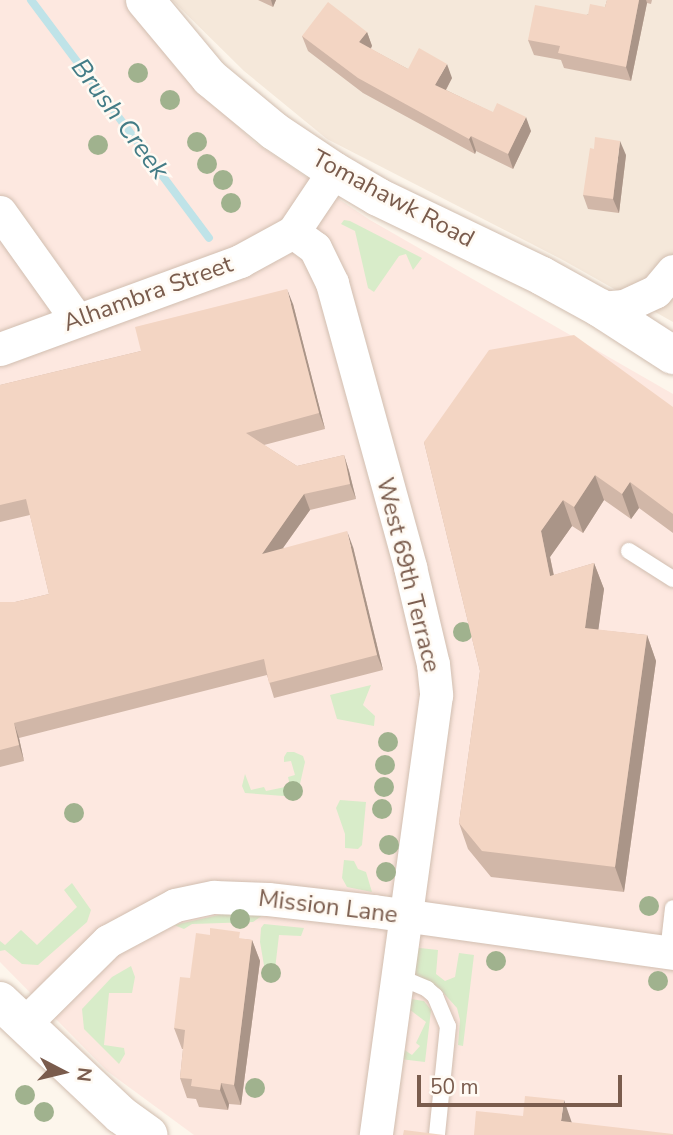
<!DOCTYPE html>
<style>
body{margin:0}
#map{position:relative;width:673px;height:1135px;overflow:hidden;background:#fdf6ec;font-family:"Nunito Sans",sans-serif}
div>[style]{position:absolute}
.residential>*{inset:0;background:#f5e8da}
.commercial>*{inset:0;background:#fde8e0}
.green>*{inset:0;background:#d8ecc9}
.stream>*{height:8px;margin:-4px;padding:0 4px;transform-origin:4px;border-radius:4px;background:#bfe3e8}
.roads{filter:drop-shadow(0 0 2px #d1beb0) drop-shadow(0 0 2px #d1beb0)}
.lane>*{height:16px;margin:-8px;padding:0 8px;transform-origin:8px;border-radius:8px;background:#fff}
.street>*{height:33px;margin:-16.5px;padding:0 16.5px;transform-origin:16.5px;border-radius:16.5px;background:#fff}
.secondary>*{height:38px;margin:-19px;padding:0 19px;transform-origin:19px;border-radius:19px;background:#fff}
.trees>*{width:20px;height:20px;margin:-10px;border-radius:50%;background:#a0b28e}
.wall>*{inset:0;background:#d1b7a8}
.shaded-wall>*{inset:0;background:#aa9588}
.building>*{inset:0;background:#f3d5c3}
span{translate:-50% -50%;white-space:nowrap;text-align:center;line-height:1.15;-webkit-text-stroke:5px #fffaf3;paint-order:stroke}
.street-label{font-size:24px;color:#7a5c4d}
.water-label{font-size:26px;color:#437c86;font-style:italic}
.north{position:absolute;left:28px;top:1037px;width:70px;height:70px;-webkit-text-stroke:5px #fffaf3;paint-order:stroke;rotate:97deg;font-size:19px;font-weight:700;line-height:28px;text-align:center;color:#7a5c4d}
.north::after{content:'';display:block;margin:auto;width:24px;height:32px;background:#7a5c4d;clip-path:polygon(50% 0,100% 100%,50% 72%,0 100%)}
.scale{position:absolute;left:417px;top:1075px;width:205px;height:32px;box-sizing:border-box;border:4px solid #7a5c4d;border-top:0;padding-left:9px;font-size:21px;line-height:24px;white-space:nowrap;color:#7a5c4d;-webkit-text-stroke:5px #fffaf3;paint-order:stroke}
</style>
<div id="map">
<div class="residential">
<div style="clip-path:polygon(172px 0,673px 0,673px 322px,561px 259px,327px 139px,244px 71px)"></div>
</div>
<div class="commercial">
<div style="clip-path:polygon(0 0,124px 0,177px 69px,254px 142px,370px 220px,673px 394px,673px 1135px,194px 1135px,107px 1071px,0 962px)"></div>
</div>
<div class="green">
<div style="clip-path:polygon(344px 220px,350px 221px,422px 258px,413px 270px,406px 254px,399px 256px,374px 292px,368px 288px,355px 231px,341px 224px)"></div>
<div style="clip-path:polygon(371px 685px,363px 705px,375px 716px,374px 726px,337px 719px,330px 695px)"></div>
<div style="clip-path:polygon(294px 752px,303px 756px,305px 762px,297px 797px,245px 793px,242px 786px,245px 774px,251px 790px,264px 787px,266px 791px,290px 786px,288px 777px,295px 775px,291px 761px,284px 762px,284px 757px,287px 752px)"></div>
<div style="clip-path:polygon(340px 800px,366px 802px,362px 845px,358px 849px,345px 848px,345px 834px,336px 808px)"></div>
<div style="clip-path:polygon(344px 860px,354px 861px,358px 869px,366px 872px,372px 892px,347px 887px,342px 878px)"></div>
<div style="clip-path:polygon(72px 883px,91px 910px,87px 922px,38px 965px,22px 964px,5px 950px,0 951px,0 941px,5px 945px,21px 930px,37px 945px,77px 907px,64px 890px)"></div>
<div style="clip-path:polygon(223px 914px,263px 915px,253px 922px,192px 924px,184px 929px,174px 925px)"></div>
<div style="clip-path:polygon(264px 924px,304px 928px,301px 936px,279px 935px,274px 978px,266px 977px,260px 942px,261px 928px)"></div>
<div style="clip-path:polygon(411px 947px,438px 950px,436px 974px,445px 981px,455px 977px,459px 953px,474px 955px,463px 1046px,458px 1045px,460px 1020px,457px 1008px,439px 988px,416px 978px,409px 965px)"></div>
<div style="clip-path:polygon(131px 966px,135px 977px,132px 993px,109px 993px,104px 1045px,124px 1048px,125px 1054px,119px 1064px,84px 1029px,82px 1009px,112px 977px)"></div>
<div style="clip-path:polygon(411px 999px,424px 1001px,431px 1010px,425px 1062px,400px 1059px,400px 1047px,412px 1055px,420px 1046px,416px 1043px,426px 1022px,405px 1006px)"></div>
</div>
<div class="stream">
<div style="left:31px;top:0;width:297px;rotate:53.2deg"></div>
</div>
<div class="roads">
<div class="lane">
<div style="left:629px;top:551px;width:52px;rotate:32.5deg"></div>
<div style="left:668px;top:952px;width:44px;rotate:-83.5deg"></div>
<div style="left:397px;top:976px;width:33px;rotate:23deg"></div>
<div style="left:427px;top:989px;width:11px;rotate:41deg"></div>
<div style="left:435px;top:996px;width:33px;rotate:67deg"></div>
<div style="left:448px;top:1026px;width:110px;rotate:95.8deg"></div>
</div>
<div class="street">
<div style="left:334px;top:171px;width:73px;rotate:123.9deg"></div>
<div style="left:293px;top:232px;width:27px;rotate:36deg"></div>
<div style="left:315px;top:248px;width:39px;rotate:64deg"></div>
<div style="left:332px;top:283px;width:295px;rotate:74.6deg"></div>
<div style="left:410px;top:567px;width:100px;rotate:76.7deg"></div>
<div style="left:433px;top:664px;width:31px;rotate:84deg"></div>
<div style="left:436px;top:695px;width:444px;rotate:97.8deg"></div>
<div style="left:0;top:212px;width:133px;rotate:54.5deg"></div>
<div style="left:600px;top:308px;width:24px;rotate:-5deg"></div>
<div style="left:624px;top:306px;width:35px;rotate:-25deg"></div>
<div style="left:656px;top:291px;width:26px;rotate:-50deg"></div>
<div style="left:0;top:349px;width:256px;rotate:-20.1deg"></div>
<div style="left:240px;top:261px;width:60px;rotate:-28.7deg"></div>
<div style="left:24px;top:1024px;width:118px;rotate:-44.7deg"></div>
<div style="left:108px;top:941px;width:76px;rotate:-28.2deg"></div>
<div style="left:175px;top:905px;width:40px;rotate:-12deg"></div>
<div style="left:214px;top:897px;width:54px;rotate:2.1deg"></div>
<div style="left:268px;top:899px;width:107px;rotate:6.5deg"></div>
<div style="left:374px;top:911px;width:302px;rotate:8deg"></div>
</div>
<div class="secondary">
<div style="left:145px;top:0;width:102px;rotate:50.2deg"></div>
<div style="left:210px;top:78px;width:83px;rotate:39.6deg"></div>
<div style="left:274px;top:131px;width:72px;rotate:33.7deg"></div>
<div style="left:334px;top:171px;width:51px;rotate:30.6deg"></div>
<div style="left:378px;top:197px;width:182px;rotate:25.7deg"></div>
<div style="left:542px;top:276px;width:66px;rotate:28.9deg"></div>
<div style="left:600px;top:308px;width:87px;rotate:32.8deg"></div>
<div style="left:0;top:1001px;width:166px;rotate:43.3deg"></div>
<div style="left:121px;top:1115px;width:34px;rotate:36deg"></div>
</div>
</div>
<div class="trees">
<div style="left:138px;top:73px"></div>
<div style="left:170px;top:100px"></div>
<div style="left:197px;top:142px"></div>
<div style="left:98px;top:145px"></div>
<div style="left:207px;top:164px"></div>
<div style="left:223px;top:180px"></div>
<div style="left:231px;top:203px"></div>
<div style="left:463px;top:632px"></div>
<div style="left:388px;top:742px"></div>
<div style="left:385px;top:765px"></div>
<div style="left:384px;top:787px"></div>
<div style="left:293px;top:791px"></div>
<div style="left:382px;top:809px"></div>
<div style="left:74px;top:813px"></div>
<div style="left:389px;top:845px"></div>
<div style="left:386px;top:872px"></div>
<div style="left:649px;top:906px"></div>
<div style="left:240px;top:919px"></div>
<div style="left:496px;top:961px"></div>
<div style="left:271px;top:973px"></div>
<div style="left:658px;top:981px"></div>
<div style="left:255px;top:1088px"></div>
<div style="left:25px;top:1095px"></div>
<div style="left:44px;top:1112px"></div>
</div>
<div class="wall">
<div style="clip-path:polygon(258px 0,276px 0,273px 7px)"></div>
<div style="clip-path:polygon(607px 0,652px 0,651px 4px,647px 3px,631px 81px,564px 68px,561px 60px,534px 55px,528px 40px,605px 7px)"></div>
<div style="clip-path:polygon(367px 32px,372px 46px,371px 49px,408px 69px,452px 78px,446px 90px,531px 131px,513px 169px,476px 151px,475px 154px,363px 93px,308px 51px,302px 36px)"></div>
<div style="clip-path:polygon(626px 155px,619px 213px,588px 209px,583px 195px)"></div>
<div style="clip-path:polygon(293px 304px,325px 429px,264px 445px,297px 466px,344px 455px,349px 471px,356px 499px,310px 510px,283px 548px,353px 547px,383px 670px,274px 698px,267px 675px,19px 738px,24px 761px,0 767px,0 602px,15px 602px,49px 594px,30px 515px,0 522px,0 385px,141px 351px)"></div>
<div style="clip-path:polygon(673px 407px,673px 533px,639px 508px,631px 519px,604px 500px,583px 533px,572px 526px,550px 557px,554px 575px,594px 563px,604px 589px,598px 630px,647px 635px,656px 661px,624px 892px,491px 877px,468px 849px,459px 823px,480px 671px,424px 442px)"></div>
<div style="clip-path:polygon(242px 939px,252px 940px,260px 961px,241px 1105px,229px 1104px,228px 1110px,199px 1107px,196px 1099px,187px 1098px,180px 1078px,183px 1049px,182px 1049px,174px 1028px)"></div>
</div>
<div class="shaded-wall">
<div style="clip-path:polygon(271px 0,276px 0,273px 7px)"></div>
<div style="clip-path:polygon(639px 0,646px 0,647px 3px,631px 81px,626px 67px)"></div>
<div style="clip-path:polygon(367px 32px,372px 46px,364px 57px,359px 42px)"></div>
<div style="clip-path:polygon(447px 64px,452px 78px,441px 99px,435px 85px)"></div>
<div style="clip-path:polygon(526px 117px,531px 131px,513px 169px,508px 154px)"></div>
<div style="clip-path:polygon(471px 136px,476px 151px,475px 154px,469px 139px)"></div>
<div style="clip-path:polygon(620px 141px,626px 155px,619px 213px,613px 199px)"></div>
<div style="clip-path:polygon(287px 289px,293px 304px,325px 429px,319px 413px)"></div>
<div style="clip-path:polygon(344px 455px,349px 471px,356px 499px,350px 484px)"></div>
<div style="clip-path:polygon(595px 475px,604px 500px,583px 533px,574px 507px)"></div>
<div style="clip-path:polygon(630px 482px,639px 508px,631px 519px,622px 494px)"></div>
<div style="clip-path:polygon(304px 494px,310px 510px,268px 569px,262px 554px)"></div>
<div style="clip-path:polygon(563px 500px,572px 526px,550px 557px,559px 602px,550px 576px,541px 531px)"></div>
<div style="clip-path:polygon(347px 531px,353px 547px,383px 670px,377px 655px)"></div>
<div style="clip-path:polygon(594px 563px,604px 589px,595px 654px,585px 628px)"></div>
<div style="clip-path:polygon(647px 635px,656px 661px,624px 892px,615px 867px)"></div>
<div style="clip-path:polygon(14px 723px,19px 738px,24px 761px,19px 745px)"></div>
<div style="clip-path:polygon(252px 940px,260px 961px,241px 1105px,234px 1085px)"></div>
<div style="clip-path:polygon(221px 1083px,229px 1104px,228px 1110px,220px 1090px)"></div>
<div style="clip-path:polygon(564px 1100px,573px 1126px,561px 1121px)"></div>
</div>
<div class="building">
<div style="clip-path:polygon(607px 0,639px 0,626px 67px,558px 53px,560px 46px,528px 40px,535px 5px,588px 15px,590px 4px,605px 7px)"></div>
<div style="clip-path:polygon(328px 2px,367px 32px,359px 42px,408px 69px,419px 48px,447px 64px,435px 85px,493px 112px,497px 103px,526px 117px,508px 154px,471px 136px,469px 139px,358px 78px,302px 36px)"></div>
<div style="clip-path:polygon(595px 137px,620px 141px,613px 199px,583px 195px,590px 148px,594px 149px)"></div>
<div style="clip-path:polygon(287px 289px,319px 413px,246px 433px,297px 466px,344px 455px,350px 484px,304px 494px,262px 554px,347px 531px,377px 655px,269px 683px,264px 659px,14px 723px,19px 745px,0 750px,0 602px,15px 602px,49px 594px,26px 499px,0 505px,0 385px,141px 351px,135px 327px)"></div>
<div style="clip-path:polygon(574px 335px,673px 407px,673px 514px,630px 482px,622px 494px,595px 475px,574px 507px,563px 500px,541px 531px,550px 576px,594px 563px,585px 628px,647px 635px,615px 867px,482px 851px,459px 823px,480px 671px,424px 442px,489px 350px)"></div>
<div style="clip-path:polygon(210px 928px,240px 932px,239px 938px,252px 940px,234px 1085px,221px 1083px,220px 1090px,191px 1086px,192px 1079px,180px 1078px,185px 1030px,174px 1028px,180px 977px,190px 978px,196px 933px,210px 935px)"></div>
<div style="clip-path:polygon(525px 1096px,564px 1100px,561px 1121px,673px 1134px,673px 1135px,474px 1135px,476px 1111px,523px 1116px)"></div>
<div style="clip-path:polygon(404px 1130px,444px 1135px,403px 1135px)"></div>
</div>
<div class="street-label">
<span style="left:393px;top:199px;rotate:28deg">Tomahawk Road</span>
<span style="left:148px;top:294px;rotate:-20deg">Alhambra Street</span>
<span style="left:408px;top:575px;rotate:76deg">West 69th Terrace</span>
<span style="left:328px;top:907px;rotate:7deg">Mission Lane</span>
</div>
<div class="water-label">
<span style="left:120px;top:119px;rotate:53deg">Brush Creek</span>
</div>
<div class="north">N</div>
<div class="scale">50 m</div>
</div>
